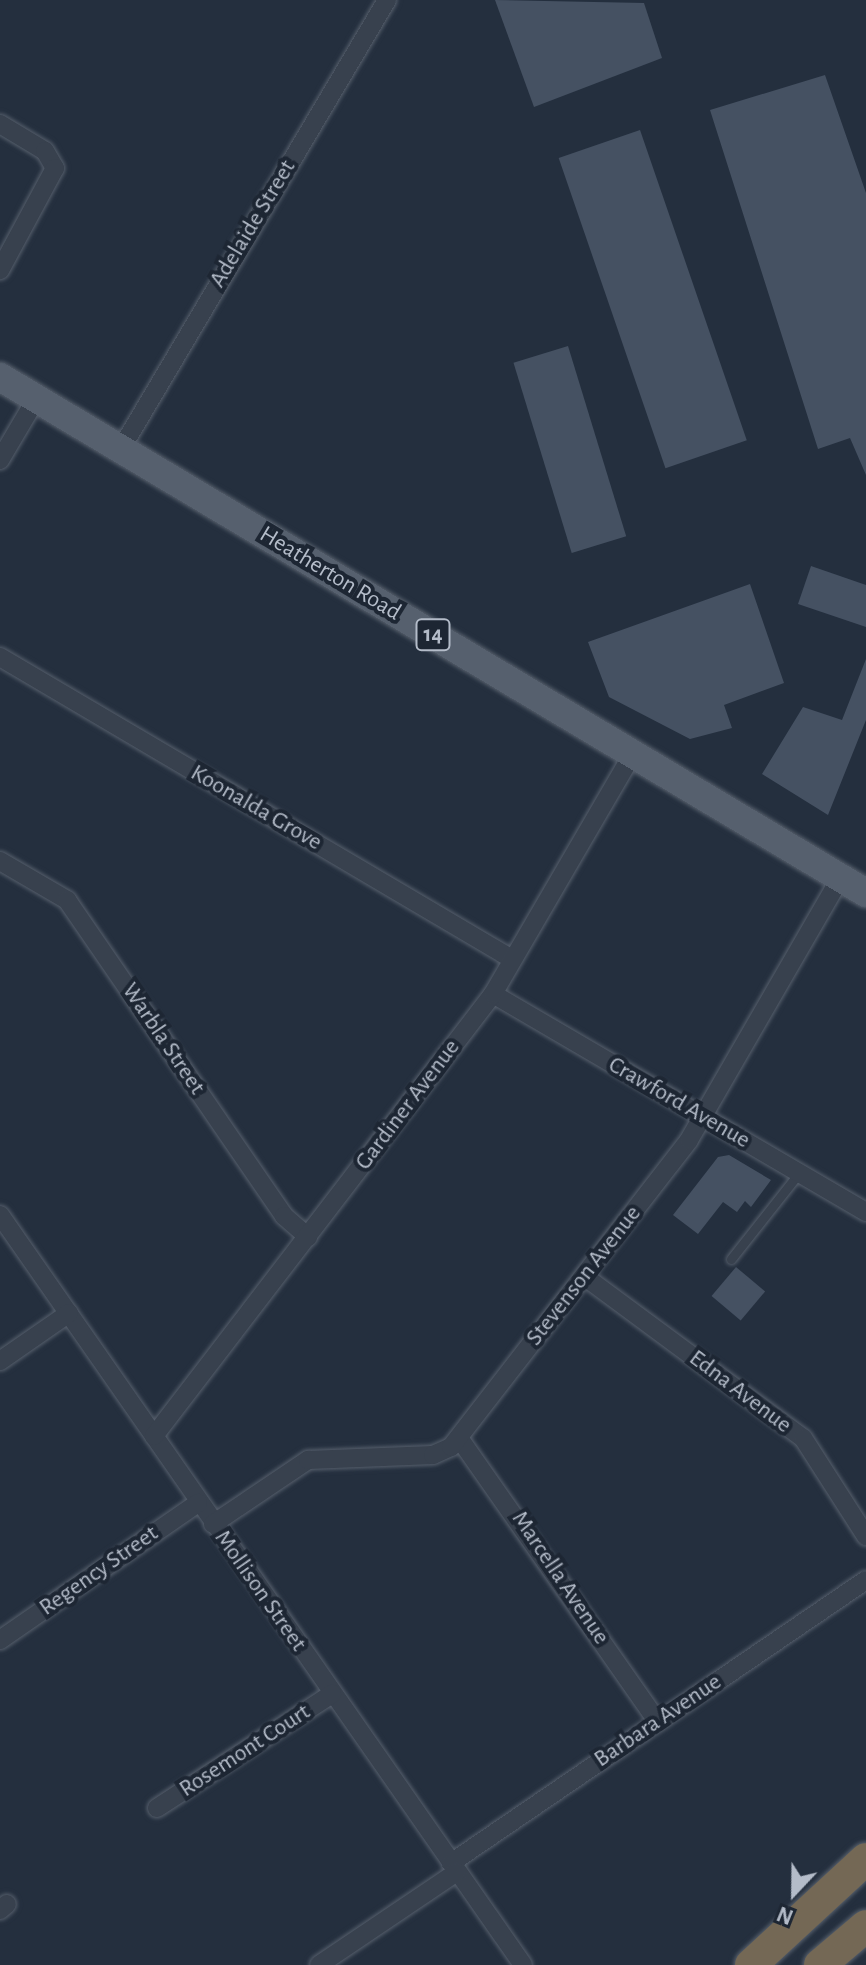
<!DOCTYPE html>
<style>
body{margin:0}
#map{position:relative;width:866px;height:1965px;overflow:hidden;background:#242f3e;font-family:"Alegreya Sans",sans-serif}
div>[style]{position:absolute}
.building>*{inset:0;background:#455162;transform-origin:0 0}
.roads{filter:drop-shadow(0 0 2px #565f6c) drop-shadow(0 0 2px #565f6c)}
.service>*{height:9px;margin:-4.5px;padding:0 4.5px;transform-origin:4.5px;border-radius:4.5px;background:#38414e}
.minor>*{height:18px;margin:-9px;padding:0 9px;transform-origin:9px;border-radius:9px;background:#38414e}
.primary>*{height:28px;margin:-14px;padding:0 14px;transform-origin:14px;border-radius:14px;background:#56606e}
.motorway>*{height:32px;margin:-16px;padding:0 16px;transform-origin:16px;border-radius:16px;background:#746855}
span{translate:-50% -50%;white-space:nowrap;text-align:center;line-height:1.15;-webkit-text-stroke:8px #1d2633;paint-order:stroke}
.shield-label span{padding:2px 6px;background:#1d2633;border:2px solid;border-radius:6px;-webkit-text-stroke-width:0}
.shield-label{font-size:22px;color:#b4bcc9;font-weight:700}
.street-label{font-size:24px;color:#b4bcc9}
.north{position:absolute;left:754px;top:1853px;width:80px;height:80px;-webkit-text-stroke:6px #1d2633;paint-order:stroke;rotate:202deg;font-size:22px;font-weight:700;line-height:32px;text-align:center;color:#b4bcc9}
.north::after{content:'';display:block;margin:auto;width:28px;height:36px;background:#b4bcc9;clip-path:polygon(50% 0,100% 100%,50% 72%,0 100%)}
</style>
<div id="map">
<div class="building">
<div style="clip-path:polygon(495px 0,644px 3px,662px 58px,534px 107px)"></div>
<div style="clip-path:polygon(825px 75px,866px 193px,866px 475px,850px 438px,818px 449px,710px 110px)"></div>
<div style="left:640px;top:130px;width:328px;height:86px;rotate:71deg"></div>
<div style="left:568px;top:346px;width:199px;height:57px;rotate:73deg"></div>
<div style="clip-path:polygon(811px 566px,866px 585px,866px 627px,798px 604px)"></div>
<div style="clip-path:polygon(750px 584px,784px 683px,724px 705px,732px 728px,690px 739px,609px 697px,588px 642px)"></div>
<div style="clip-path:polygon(866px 659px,866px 720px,828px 815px,762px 774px,803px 707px,842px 720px)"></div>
<div style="clip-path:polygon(729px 1155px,771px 1180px,751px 1207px,745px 1201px,737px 1212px,723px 1202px,698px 1234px,673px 1215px,718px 1157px)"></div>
<div style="left:736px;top:1267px;width:38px;height:38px;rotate:40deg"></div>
</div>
<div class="roads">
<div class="service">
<div style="left:731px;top:1259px;width:110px;rotate:-51.7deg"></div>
</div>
<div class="minor">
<div style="left:0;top:124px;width:52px;rotate:31deg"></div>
<div style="left:45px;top:151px;width:20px;rotate:60deg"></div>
<div style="left:55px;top:168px;width:116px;rotate:118.3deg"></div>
<div style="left:121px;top:449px;width:522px;rotate:-59.36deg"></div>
<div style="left:0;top:460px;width:71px;rotate:-59.5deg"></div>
<div style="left:0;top:657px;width:594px;rotate:30.53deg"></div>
<div style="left:0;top:861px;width:78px;rotate:30.2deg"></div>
<div style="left:67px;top:900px;width:383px;rotate:55.5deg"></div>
<div style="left:284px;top:1216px;width:32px;rotate:41deg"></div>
<div style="left:493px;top:994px;width:432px;rotate:30.3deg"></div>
<div style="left:0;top:1215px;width:914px;rotate:55.11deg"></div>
<div style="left:584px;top:1276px;width:272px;rotate:36.5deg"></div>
<div style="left:803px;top:1438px;width:117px;rotate:57.3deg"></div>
<div style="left:0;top:1361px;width:84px;rotate:-34.8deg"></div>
<div style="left:154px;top:1436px;width:557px;rotate:-52.51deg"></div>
<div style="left:493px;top:994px;width:279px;rotate:-59.8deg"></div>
<div style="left:459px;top:1438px;width:347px;rotate:55deg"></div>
<div style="left:213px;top:1524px;width:115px;rotate:-34deg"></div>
<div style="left:308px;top:1460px;width:125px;rotate:-2.3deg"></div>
<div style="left:433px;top:1455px;width:20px;rotate:-24deg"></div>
<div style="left:451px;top:1447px;width:388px;rotate:-52.2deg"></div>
<div style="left:689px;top:1140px;width:304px;rotate:-60deg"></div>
<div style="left:0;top:1640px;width:241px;rotate:-34.7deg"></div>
<div style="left:157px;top:1808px;width:209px;rotate:-33.1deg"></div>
<div style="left:451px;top:1863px;width:502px;rotate:-34.29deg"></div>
<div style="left:0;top:1910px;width:9px;rotate:-41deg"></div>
<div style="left:319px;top:1965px;width:166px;rotate:-34deg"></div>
</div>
<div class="primary">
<div style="left:0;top:377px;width:1008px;rotate:30.79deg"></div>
</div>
<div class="motorway">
<div style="left:751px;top:1965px;width:156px;rotate:-42.7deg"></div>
<div style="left:820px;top:1965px;width:60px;rotate:-40.3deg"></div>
</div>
</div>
<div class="shield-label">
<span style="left:433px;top:635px">14</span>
</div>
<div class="street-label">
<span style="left:253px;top:224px;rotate:-59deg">Adelaide Street</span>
<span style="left:330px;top:574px;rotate:31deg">Heatherton Road</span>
<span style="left:256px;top:808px;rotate:30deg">Koonalda Grove</span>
<span style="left:163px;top:1039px;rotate:56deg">Warbla Street</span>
<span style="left:679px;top:1103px;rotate:30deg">Crawford Avenue</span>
<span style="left:408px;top:1105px;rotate:-53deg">Gardiner Avenue</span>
<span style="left:584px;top:1276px;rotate:-52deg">Stevenson Avenue</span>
<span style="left:740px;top:1392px;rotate:37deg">Edna Avenue</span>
<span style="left:99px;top:1571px;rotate:-35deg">Regency Street</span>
<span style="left:560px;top:1578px;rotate:56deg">Marcella Avenue</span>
<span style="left:260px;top:1591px;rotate:55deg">Mollison Street</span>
<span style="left:658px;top:1721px;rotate:-34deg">Barbara Avenue</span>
<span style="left:245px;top:1751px;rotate:-33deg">Rosemont Court</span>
</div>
<div class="north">N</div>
</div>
